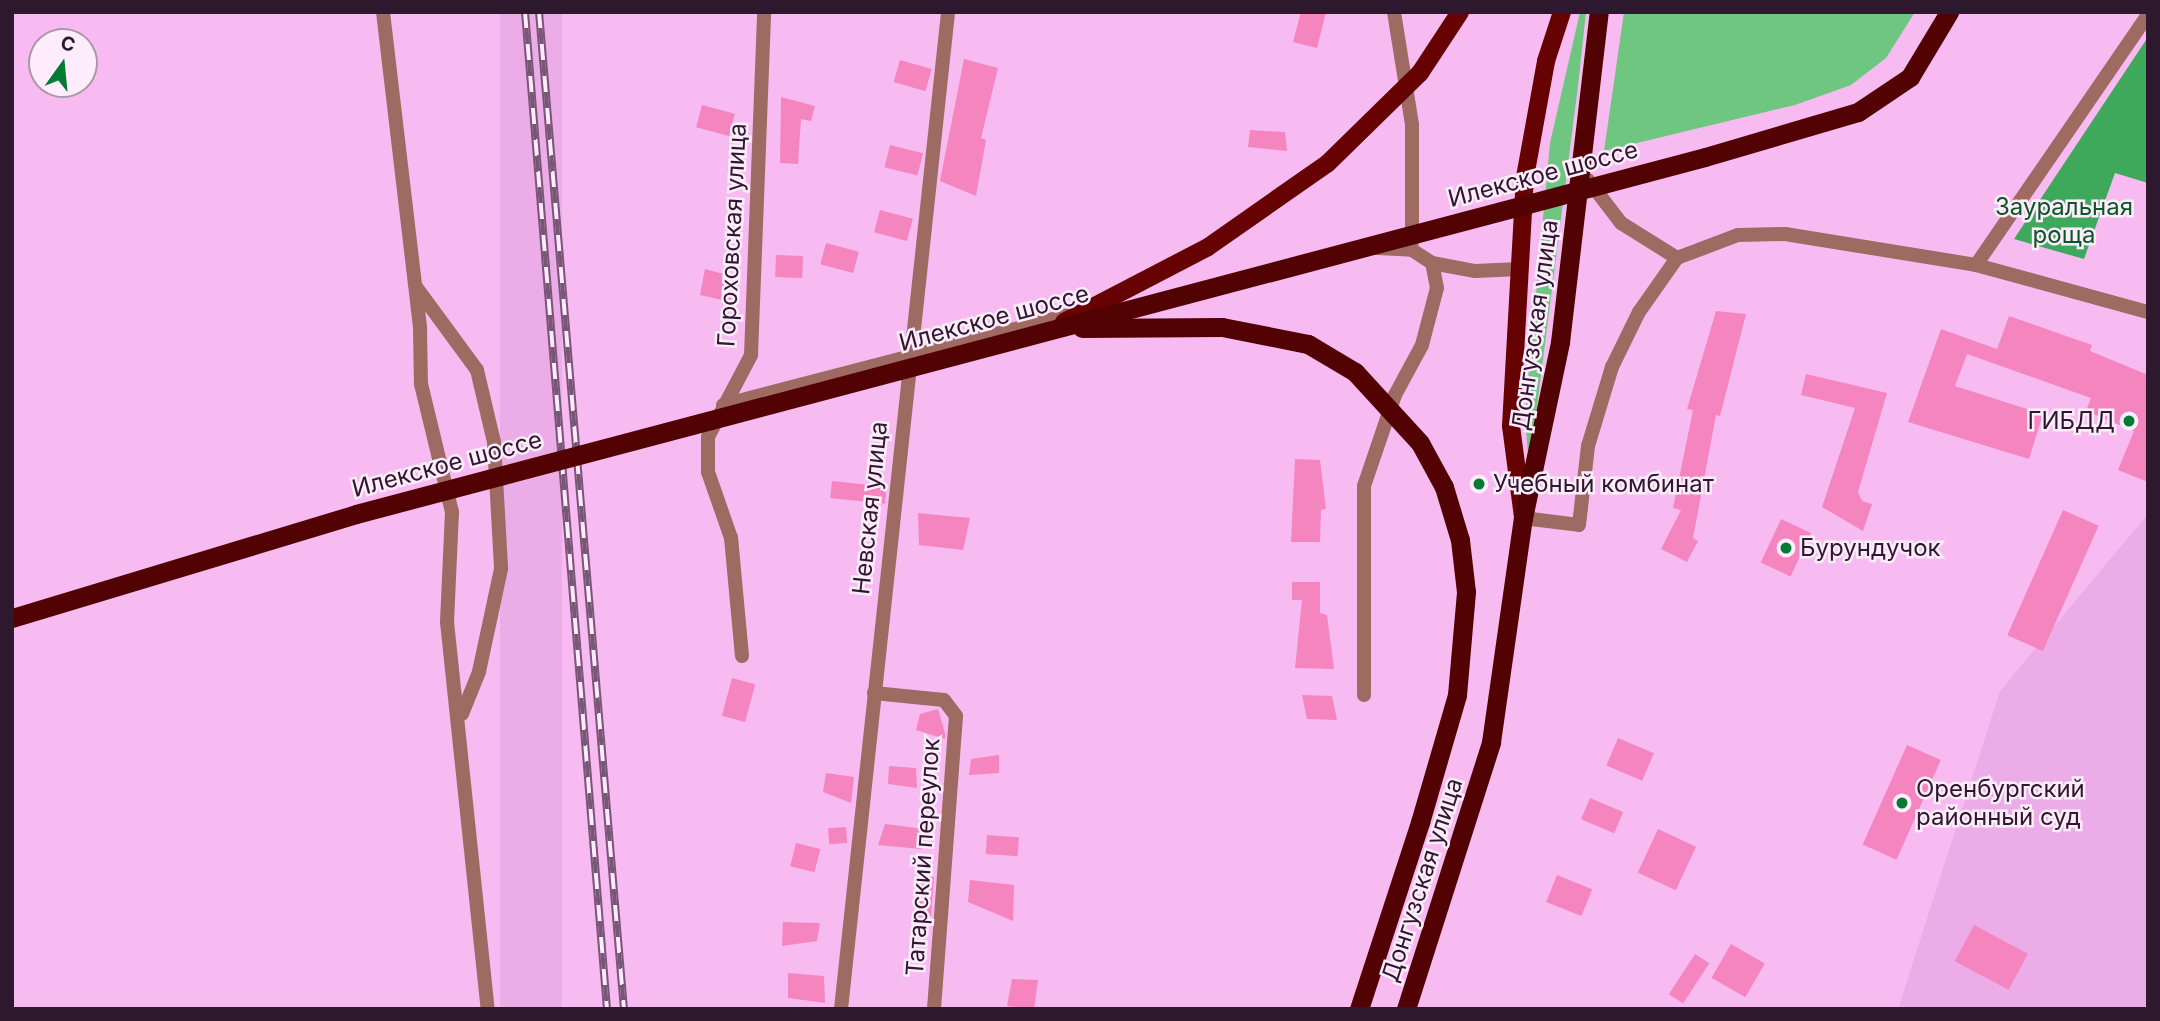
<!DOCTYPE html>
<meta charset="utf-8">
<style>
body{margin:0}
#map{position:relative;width:2160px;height:1021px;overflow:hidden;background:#f7bbf2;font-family:Inter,sans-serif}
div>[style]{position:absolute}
.built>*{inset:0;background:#ecace7;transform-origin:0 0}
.green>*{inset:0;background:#6fc680}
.forest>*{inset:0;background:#3ea95a}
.building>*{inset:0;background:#f585bf;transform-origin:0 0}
.minor>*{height:14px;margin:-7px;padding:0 7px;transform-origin:7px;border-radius:7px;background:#9e6a62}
.primary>*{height:18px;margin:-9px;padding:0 9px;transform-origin:9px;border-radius:9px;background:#660202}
.trunk>*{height:19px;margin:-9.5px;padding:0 9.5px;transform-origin:9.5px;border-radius:9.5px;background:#520202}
.rail>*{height:8px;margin-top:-4px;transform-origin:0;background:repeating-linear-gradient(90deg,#ffecfd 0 16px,#795577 0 32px);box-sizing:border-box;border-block:2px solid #795577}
.primary-bridge>*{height:18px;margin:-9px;padding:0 9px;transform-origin:9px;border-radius:9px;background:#660202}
.trunk-bridge>*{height:19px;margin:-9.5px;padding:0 9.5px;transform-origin:9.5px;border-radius:9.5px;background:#520202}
.dots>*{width:19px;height:19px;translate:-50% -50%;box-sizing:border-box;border:4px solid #ffecfd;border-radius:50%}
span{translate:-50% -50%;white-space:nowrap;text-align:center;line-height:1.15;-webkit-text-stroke:5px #ffecfd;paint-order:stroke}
.street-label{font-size:24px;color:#2e182d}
.park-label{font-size:24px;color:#085724}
.poi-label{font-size:24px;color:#2e182d}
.right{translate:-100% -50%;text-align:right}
.left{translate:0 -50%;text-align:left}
.frame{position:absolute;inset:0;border:14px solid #2e182d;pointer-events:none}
.north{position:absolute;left:28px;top:28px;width:70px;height:70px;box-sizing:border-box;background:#ffecfd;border:2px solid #ab97aa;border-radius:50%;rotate:15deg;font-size:19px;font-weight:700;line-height:28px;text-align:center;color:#2e182d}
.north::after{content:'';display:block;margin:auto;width:24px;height:32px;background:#037c33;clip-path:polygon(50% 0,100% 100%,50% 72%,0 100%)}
</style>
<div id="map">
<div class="built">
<div style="left:500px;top:12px;width:62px;height:1000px"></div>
<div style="clip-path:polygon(2148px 514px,2148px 1009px,1898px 1009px,2000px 691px)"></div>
</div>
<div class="green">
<div style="clip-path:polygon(1580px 12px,1586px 12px,1578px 86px,1529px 469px,1525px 414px,1550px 143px)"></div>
<div style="clip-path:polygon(1624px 12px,1915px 12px,1886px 58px,1851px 85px,1795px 105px,1604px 151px)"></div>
</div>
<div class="forest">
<div style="clip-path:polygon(2148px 37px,2148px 183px,2115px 173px,2084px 259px,2014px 239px)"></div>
</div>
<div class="building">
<div style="clip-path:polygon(1301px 12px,1326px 12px,1317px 48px,1293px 42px)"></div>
<div style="clip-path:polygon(964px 59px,998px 68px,981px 138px,986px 140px,976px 196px,940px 181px)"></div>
<div style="left:900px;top:60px;width:33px;height:23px;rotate:16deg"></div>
<div style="clip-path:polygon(781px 97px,815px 106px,811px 121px,801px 119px,798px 164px,780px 163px)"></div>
<div style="left:702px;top:105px;width:34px;height:23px;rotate:15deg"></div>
<div style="clip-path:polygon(1250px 130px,1285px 132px,1287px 151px,1248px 147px)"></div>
<div style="left:890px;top:145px;width:34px;height:23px;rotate:14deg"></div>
<div style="left:880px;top:210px;width:34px;height:23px;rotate:15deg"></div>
<div style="left:826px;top:243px;width:34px;height:22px;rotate:15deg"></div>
<div style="left:776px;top:255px;width:27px;height:22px;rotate:2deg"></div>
<div style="clip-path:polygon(705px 269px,731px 276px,731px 302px,700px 295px)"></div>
<div style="clip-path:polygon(1716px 311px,1746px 314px,1720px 416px,1716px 415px,1693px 538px,1698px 541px,1687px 562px,1661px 549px,1681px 510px,1673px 508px,1693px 410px,1687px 409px)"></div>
<div style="clip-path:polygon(2009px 316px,2092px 345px,2090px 351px,2148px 375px,2148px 482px,2118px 470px,2134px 431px,2086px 411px,2091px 398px,1967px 354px,1955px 386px,2043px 414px,2029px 459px,1908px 422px,1941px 329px,1997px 349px)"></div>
<div style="clip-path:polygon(1806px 374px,1887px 393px,1858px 492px,1862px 501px,1872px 504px,1863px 531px,1822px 507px,1855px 408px,1801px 395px)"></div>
<div style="clip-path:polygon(1295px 459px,1320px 460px,1326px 509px,1321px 510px,1320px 542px,1291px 542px)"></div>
<div style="left:832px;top:481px;width:55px;height:17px;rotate:6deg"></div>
<div style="left:2063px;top:510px;width:39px;height:137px;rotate:24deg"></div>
<div style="clip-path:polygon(918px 513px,970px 518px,963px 550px,919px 545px)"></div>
<div style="left:1781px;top:519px;width:33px;height:48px;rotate:25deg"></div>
<div style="clip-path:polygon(1292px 582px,1320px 582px,1320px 613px,1327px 615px,1334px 669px,1295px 668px,1302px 600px,1292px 600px)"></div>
<div style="left:732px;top:678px;width:24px;height:39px;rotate:15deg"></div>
<div style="clip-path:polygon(1302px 695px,1332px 696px,1337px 720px,1307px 719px)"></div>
<div style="clip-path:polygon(938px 709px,945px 733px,945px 739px,916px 730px,920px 714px)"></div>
<div style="left:1618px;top:738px;width:39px;height:30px;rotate:23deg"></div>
<div style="left:1907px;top:745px;width:37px;height:109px;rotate:24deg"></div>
<div style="clip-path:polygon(999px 755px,999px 773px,969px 775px,971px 759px)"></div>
<div style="clip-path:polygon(889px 766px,916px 768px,917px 788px,888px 784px)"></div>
<div style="clip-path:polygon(826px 773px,854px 777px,851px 803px,823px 792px)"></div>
<div style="left:1590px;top:798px;width:36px;height:23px;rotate:23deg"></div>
<div style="clip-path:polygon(885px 824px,925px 829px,921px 849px,878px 845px)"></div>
<div style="left:846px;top:827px;width:16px;height:18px;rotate:86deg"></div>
<div style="left:1658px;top:829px;width:42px;height:48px;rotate:25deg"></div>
<div style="left:987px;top:835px;width:32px;height:19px;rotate:4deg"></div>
<div style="left:796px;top:843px;width:25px;height:24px;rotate:14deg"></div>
<div style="clip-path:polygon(917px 875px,934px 877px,931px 916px,917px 918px)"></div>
<div style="left:1557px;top:875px;width:38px;height:29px;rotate:22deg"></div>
<div style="clip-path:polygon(970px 880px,1014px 885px,1013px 921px,968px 902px)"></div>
<div style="clip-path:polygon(783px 922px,820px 923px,817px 941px,782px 946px)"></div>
<div style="left:1974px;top:925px;width:61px;height:41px;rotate:28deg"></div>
<div style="left:1731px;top:944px;width:39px;height:39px;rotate:30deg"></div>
<div style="left:1695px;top:954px;width:17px;height:48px;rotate:33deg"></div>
<div style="clip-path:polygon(788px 973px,824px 976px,825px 1003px,788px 998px)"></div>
<div style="clip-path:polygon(1012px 979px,1038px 980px,1034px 1009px,1007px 1006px)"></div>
</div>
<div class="minor">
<div style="left:383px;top:12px;width:319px;rotate:83.3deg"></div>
<div style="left:420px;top:329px;width:55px;rotate:89deg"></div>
<div style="left:421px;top:384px;width:132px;rotate:76.4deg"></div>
<div style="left:452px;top:512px;width:110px;rotate:92.6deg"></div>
<div style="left:447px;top:622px;width:389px;rotate:84deg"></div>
<div style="left:1394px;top:12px;width:114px;rotate:80.9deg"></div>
<div style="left:1412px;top:125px;width:117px;rotate:90deg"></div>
<div style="left:1588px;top:180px;width:54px;rotate:52.5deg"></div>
<div style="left:1621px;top:223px;width:66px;rotate:32deg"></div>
<div style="left:1378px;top:248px;width:34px;rotate:3deg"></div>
<div style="left:1412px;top:250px;width:24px;rotate:33deg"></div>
<div style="left:1432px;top:263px;width:44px;rotate:10.5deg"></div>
<div style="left:1475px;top:271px;width:44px;rotate:-2.6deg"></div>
<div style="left:1677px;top:258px;width:65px;rotate:-20.7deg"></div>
<div style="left:1738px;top:235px;width:47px;rotate:-1.2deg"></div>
<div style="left:1785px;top:234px;width:193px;rotate:9.2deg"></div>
<div style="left:1976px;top:265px;width:178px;rotate:15.3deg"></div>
<div style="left:1976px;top:265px;width:303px;rotate:-55.5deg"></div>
<div style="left:416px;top:287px;width:103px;rotate:53.7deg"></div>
<div style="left:477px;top:370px;width:74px;rotate:76.7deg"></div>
<div style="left:494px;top:442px;width:127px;rotate:86.8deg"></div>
<div style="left:501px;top:569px;width:105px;rotate:102.1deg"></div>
<div style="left:479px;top:672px;width:45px;rotate:112deg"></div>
<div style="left:723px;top:405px;width:364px;rotate:-14.6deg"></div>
<div style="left:1523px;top:518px;width:56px;rotate:7.1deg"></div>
<div style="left:1579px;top:525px;width:80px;rotate:-83.5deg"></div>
<div style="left:1588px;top:446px;width:83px;rotate:-73.1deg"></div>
<div style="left:1612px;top:367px;width:61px;rotate:-63.9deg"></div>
<div style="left:1639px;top:312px;width:66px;rotate:-54.9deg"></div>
<div style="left:742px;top:656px;width:119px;rotate:-95.3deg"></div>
<div style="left:731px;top:538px;width:70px;rotate:-109.2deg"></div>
<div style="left:708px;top:472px;width:35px;rotate:-90deg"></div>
<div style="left:708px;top:437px;width:93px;rotate:-62.3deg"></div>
<div style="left:751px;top:355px;width:343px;rotate:-87.8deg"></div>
<div style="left:874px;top:693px;width:70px;rotate:5.7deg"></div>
<div style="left:944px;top:700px;width:20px;rotate:53deg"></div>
<div style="left:956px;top:716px;width:294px;rotate:94.3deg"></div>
<div style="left:1364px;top:695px;width:209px;rotate:-90deg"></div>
<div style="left:1364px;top:486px;width:96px;rotate:-71.2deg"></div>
<div style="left:1395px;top:395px;width:57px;rotate:-61.6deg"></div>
<div style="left:1422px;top:345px;width:59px;rotate:-75.3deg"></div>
<div style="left:1437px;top:288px;width:25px;rotate:-101deg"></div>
<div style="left:841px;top:1009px;width:1003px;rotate:-83.87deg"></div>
</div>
<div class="primary">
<div style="left:1523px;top:517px;width:92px;rotate:-97.5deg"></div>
<div style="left:1511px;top:426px;width:249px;rotate:-86.8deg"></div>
<div style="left:1525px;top:177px;width:118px;rotate:-79.7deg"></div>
<div style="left:1546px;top:61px;width:52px;rotate:-71.9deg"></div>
</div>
<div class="trunk">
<div style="left:1705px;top:157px;width:159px;rotate:-16.4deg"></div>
<div style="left:1858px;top:112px;width:63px;rotate:-33.9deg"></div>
<div style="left:1910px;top:77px;width:76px;rotate:-59deg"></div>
<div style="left:12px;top:618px;width:359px;rotate:-16.8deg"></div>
<div style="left:1359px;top:1009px;width:197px;rotate:-71.9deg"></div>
<div style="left:1406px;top:1009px;width:280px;rotate:-72.3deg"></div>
<div style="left:1491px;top:742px;width:226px;rotate:-81.9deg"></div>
<div style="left:1523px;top:518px;width:180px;rotate:-78.1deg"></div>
<div style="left:1560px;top:342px;width:332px;rotate:-83.3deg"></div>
</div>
<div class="rail">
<div style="left:525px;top:12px;width:1000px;rotate:85.3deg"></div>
<div style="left:539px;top:12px;width:1001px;rotate:85.13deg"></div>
</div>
<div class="primary-bridge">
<div style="left:1064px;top:322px;width:162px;rotate:-27.5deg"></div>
<div style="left:1208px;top:247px;width:146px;rotate:-35deg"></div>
<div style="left:1328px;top:163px;width:129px;rotate:-44.4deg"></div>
<div style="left:1420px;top:73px;width:73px;rotate:-56.7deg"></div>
</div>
<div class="trunk-bridge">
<div style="left:1082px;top:328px;width:140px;rotate:-0.4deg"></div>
<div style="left:1222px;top:327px;width:88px;rotate:11.2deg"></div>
<div style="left:1308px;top:344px;width:55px;rotate:30.8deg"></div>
<div style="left:1355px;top:372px;width:96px;rotate:47.5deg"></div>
<div style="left:1420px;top:443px;width:50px;rotate:61.4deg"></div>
<div style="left:1444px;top:487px;width:55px;rotate:73.2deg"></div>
<div style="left:1460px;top:540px;width:52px;rotate:83.4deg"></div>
<div style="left:1466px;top:592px;width:103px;rotate:95deg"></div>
<div style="left:1457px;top:695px;width:132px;rotate:106.2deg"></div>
<div style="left:356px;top:514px;width:1395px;rotate:-14.82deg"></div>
</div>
<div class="dots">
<div style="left:2129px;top:421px;background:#037c33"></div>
<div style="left:1479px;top:484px;background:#037c33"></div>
<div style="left:1786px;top:548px;background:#037c33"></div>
<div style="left:1902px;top:803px;background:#037c33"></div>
</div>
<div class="street-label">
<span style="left:1543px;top:174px;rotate:-15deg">Илекское шоссе</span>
<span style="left:732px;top:235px;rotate:-87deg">Гороховская улица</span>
<span style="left:994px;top:318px;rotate:-15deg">Илекское шоссе</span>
<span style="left:1535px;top:325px;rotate:-82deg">Донгузская улица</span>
<span style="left:447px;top:464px;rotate:-15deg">Илекское шоссе</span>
<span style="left:870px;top:508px;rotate:-84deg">Невская улица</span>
<span style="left:923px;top:857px;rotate:-86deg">Татарский переулок</span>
<span style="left:1422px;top:880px;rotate:-72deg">Донгузская улица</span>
</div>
<div class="park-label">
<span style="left:2064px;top:221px">Зауральная<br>роща</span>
</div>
<div class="poi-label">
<span class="right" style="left:2115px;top:421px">ГИБДД</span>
<span class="left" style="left:1493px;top:484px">Учебный комбинат</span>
<span class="left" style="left:1800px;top:548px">Бурундучок</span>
<span class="left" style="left:1916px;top:803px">Оренбургский<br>районный суд</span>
</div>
<div class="frame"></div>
<div class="north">С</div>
</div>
